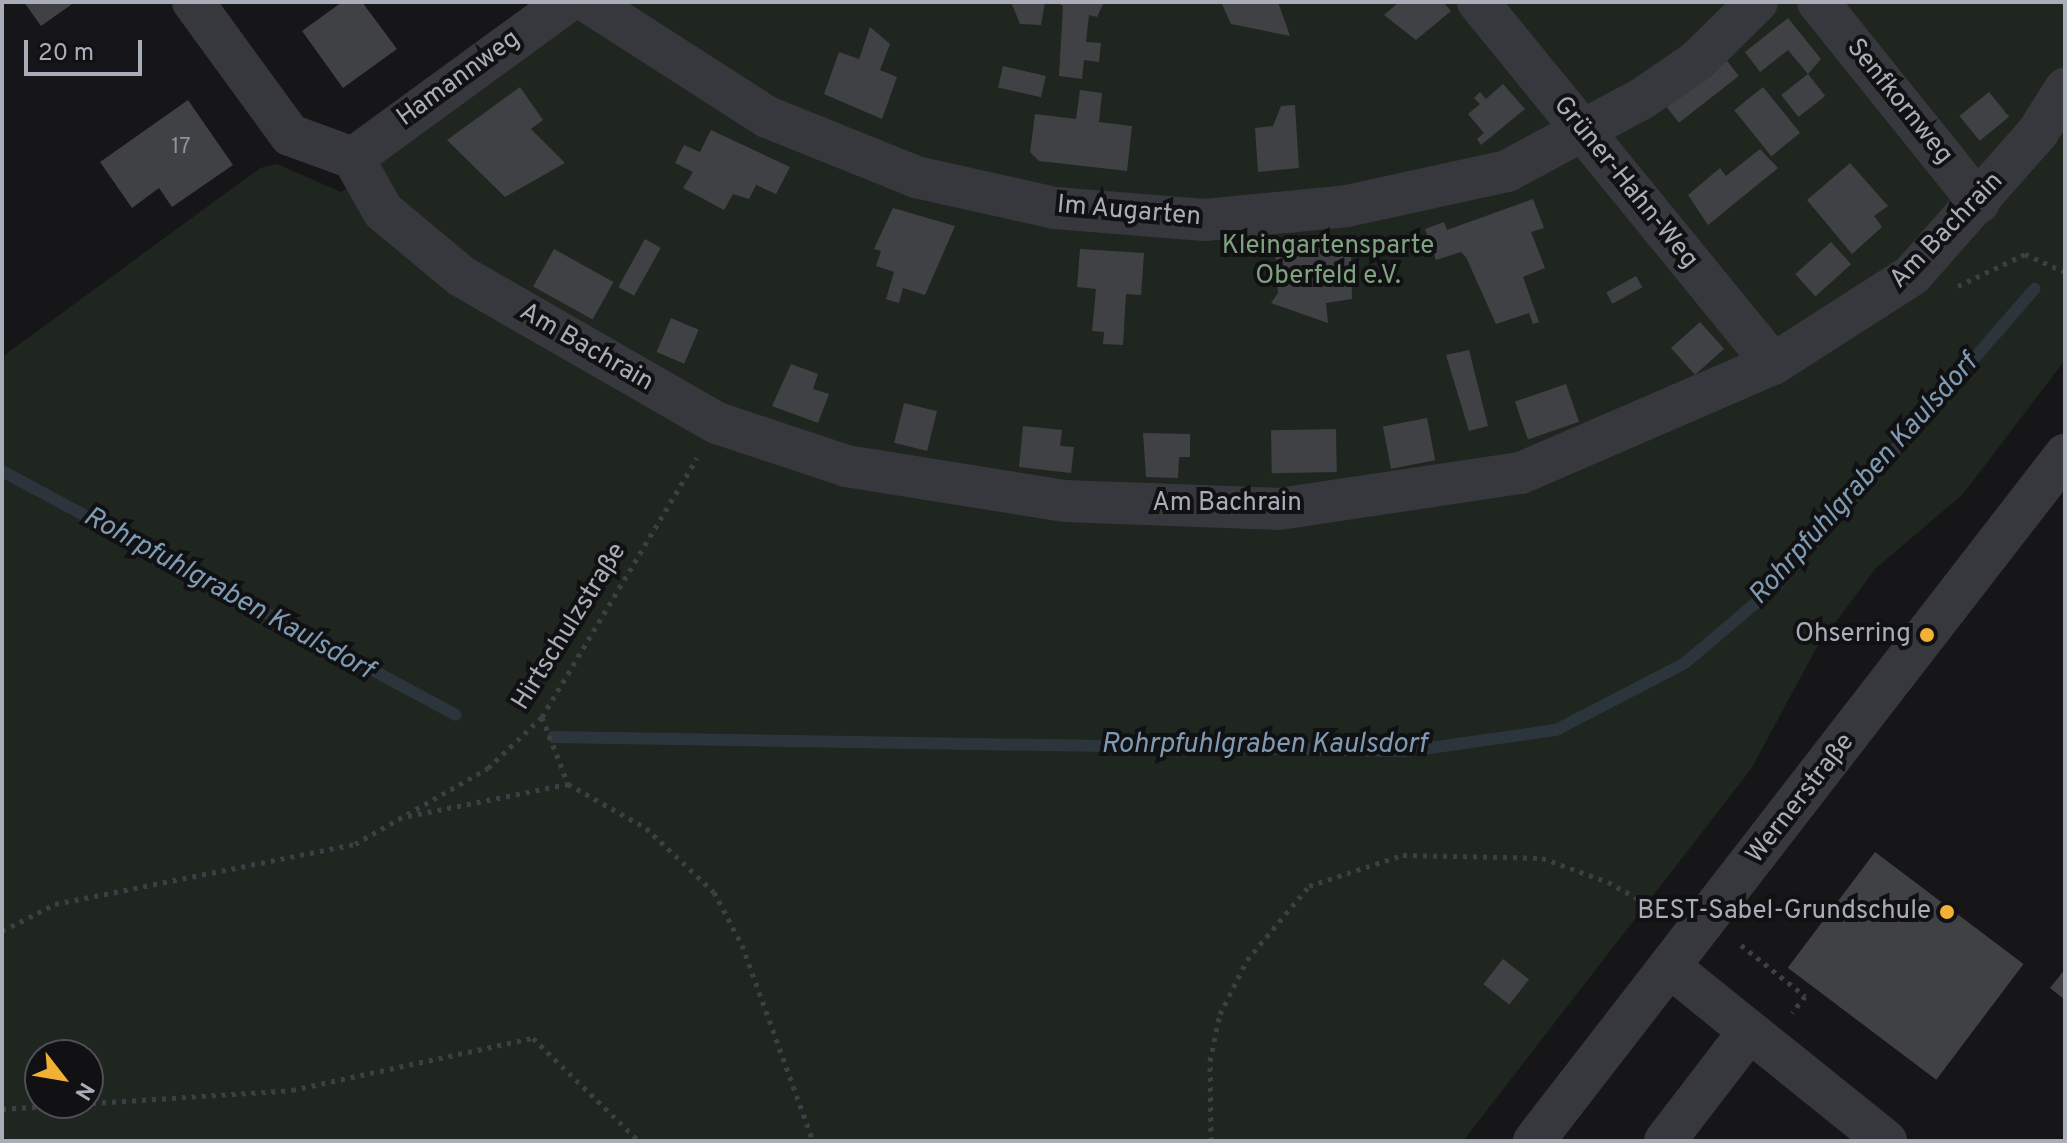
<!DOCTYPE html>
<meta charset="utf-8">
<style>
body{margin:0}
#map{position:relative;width:2067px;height:1143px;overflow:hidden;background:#161618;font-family:Overpass,sans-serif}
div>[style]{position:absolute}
.green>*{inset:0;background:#1e261f}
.stream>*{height:12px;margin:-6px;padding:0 6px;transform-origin:6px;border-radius:6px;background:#2c353c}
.building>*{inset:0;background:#404145;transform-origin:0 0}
.path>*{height:5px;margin-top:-2.5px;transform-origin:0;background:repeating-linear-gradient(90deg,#3d3f44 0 4px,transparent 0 10px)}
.minor>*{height:42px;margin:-21px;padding:0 21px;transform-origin:21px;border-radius:21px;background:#37383d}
.dots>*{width:22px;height:22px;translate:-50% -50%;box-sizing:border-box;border:4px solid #111113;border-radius:50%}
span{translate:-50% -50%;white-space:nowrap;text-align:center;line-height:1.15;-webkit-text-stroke:8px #111113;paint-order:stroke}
.number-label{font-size:22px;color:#8e929b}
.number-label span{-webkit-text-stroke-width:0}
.street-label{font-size:26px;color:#a8adb8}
.park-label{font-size:26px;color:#7fa381}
.poi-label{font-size:26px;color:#a8adb8}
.right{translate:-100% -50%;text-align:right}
.water-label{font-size:28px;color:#7f9bb3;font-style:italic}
.frame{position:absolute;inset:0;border:4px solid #a8adb8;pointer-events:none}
.north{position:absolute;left:24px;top:1039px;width:80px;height:80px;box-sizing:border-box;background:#111113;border:2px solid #4d4f55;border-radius:50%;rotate:121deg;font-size:22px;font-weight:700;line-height:32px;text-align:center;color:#a8adb8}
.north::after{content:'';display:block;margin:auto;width:28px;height:36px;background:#f2b134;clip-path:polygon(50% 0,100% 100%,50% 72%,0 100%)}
.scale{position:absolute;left:24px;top:40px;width:118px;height:36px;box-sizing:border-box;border:4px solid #a8adb8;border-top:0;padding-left:10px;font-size:24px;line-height:28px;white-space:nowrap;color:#a8adb8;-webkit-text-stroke:6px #111113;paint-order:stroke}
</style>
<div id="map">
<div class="green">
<div style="clip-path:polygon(evenodd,602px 2px,2065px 2px,2065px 360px,1963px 494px,1876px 568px,1817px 647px,1751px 769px,1463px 1141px,2px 1141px,2px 357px,260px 168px,277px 164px,341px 192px,602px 2px,40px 1055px,88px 1055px,88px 1103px,40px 1103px,40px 1055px)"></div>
</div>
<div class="stream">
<div style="left:2px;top:471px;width:515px;rotate:28.26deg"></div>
<div style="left:553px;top:737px;width:855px;rotate:0.94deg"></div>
<div style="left:1408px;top:751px;width:149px;rotate:-8.1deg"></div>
<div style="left:1556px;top:730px;width:145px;rotate:-27.4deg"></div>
<div style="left:1685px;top:663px;width:122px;rotate:-40.3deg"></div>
<div style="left:1778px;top:584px;width:391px;rotate:-49deg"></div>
</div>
<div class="building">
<div style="clip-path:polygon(24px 2px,75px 2px,41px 26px)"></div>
<div style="clip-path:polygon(342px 2px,362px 2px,397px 49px,343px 88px,302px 31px)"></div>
<div style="clip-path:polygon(1011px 2px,1045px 2px,1041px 25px,1020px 24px)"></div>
<div style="clip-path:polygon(1056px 2px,1104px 2px,1097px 17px,1089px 15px,1086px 42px,1101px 43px,1099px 62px,1084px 60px,1082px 79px,1059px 76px,1063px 6px)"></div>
<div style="clip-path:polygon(1221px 2px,1278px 2px,1290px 36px,1231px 24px)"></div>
<div style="clip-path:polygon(1399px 2px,1443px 2px,1451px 11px,1416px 40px,1384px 15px)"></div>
<div style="clip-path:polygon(1788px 18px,1821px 59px,1808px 74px,1788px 50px,1760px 72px,1745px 52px)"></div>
<div style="clip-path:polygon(870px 27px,890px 44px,880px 70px,897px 77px,882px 119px,824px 94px,839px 52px,859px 59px)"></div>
<div style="left:1724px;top:57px;width:24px;height:76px;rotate:52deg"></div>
<div style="left:1003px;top:66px;width:44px;height:22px;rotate:13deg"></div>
<div style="left:1808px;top:74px;width:28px;height:34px;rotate:52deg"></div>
<div style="clip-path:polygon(1503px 84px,1525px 109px,1481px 145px,1477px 139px,1484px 133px,1468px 114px,1480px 104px,1474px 98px,1480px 92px,1486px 99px)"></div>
<div style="clip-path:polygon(520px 87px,543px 120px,531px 129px,565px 163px,505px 197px,447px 140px)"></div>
<div style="left:1763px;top:87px;width:59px;height:37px;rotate:51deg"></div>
<div style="clip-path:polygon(1080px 90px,1102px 93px,1099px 122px,1132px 126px,1127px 171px,1039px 161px,1030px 152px,1035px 114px,1076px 119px)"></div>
<div style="left:1989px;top:92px;width:32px;height:38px;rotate:51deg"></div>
<div style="clip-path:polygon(188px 100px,233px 165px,172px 207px,159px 188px,132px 208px,100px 162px)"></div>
<div style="clip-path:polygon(1295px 105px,1299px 168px,1258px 172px,1255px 128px,1273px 126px,1281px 106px)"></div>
<div style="clip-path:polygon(711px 130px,790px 167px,776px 194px,756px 185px,749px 199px,733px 194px,724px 210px,683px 188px,693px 172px,675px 163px,684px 145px,700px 152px)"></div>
<div style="clip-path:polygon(1760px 149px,1778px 168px,1708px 225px,1688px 195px,1720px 168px,1726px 176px)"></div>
<div style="clip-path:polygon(1850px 163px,1888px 206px,1874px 216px,1882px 227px,1852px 254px,1807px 200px)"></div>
<div style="clip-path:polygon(1533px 199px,1544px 228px,1531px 232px,1545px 268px,1523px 277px,1539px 322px,1533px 324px,1529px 313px,1496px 324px,1466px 257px,1461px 252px,1436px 260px,1425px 229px,1444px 222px,1447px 230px)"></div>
<div style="clip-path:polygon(893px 208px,955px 226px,925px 295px,903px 288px,899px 303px,886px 299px,894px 272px,876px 266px,881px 251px,874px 249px)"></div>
<div style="left:645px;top:239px;width:18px;height:55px;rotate:29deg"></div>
<div style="left:1831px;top:242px;width:30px;height:48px;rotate:48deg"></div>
<div style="clip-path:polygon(1351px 245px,1352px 299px,1326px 303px,1328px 323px,1271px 303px,1278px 293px,1275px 252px)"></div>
<div style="left:554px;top:249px;width:68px;height:43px;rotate:29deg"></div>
<div style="clip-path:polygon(1080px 249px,1144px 253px,1141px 295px,1126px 294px,1123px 345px,1103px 344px,1104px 332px,1092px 331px,1096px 289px,1077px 287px)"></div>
<div style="left:1636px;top:276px;width:13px;height:34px;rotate:61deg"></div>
<div style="left:671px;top:318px;width:30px;height:37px;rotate:23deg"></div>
<div style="left:1700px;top:322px;width:36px;height:39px;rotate:48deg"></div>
<div style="clip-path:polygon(1469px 350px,1488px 426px,1469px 431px,1446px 355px)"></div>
<div style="clip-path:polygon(791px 364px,818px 374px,813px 389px,829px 394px,818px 423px,772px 406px)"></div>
<div style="left:1566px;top:384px;width:40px;height:54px;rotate:71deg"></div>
<div style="left:904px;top:403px;width:34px;height:41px;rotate:14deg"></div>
<div style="left:1427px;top:418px;width:43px;height:45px;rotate:79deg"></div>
<div style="clip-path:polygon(1023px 426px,1062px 430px,1060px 446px,1074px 447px,1071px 473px,1019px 467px)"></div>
<div style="left:1336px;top:429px;width:43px;height:65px;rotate:89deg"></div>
<div style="clip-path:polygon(1143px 433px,1190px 434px,1190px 457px,1179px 457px,1178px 478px,1146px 477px)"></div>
<div style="left:1875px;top:852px;width:186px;height:145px;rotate:37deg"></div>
<div style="left:1503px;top:959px;width:33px;height:32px;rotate:38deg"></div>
<div style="clip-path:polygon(2065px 969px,2065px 1000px,2050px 988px)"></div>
</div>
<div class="path">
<div style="left:1958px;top:286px;width:74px;rotate:-25.5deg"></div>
<div style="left:2025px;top:254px;width:44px;rotate:24.2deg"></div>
<div style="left:542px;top:717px;width:72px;rotate:68.8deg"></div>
<div style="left:568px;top:784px;width:90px;rotate:29.4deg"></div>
<div style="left:646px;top:828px;width:93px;rotate:43.3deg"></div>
<div style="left:714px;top:892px;width:60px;rotate:62.2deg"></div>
<div style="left:742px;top:945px;width:208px;rotate:70.1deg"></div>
<div style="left:408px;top:816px;width:163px;rotate:-11.3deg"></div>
<div style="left:2px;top:931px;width:59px;rotate:-27deg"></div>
<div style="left:55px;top:904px;width:306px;rotate:-11.3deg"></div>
<div style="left:355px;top:844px;width:153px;rotate:-29.7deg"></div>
<div style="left:488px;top:768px;width:74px;rotate:-43.4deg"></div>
<div style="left:542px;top:717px;width:302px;rotate:-59.1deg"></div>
<div style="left:1741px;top:945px;width:82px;rotate:38.6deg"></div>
<div style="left:1805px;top:996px;width:21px;rotate:127deg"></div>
<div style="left:2px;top:1109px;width:291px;rotate:-3.7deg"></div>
<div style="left:292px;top:1090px;width:247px;rotate:-12.2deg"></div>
<div style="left:533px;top:1038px;width:148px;rotate:44.2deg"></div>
<div style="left:1211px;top:1141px;width:80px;rotate:-90.7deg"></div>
<div style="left:1210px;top:1061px;width:48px;rotate:-78deg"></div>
<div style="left:1220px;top:1014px;width:60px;rotate:-63.4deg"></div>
<div style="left:1247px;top:960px;width:97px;rotate:-50deg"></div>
<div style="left:1309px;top:886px;width:99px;rotate:-18.3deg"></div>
<div style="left:1403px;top:855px;width:139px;rotate:1.2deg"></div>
<div style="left:1542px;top:858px;width:70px;rotate:20deg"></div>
<div style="left:1608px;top:882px;width:62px;rotate:29.1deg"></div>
</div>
<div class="minor">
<div style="left:193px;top:2px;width:165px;rotate:53.9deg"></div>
<div style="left:290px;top:135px;width:67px;rotate:20.1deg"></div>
<div style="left:588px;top:2px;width:213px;rotate:32.7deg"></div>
<div style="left:767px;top:117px;width:161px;rotate:21.9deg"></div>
<div style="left:916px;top:177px;width:142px;rotate:12.6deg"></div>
<div style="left:1055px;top:208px;width:150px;rotate:4.6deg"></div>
<div style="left:1205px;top:220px;width:143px;rotate:-5.6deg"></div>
<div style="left:1347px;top:206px;width:164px;rotate:-12.3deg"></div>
<div style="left:1507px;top:171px;width:154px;rotate:-28.2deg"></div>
<div style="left:1643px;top:98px;width:65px;rotate:-34.4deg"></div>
<div style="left:1697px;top:61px;width:84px;rotate:-44.5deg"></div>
<div style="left:1478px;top:2px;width:467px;rotate:50.8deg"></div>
<div style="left:1818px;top:2px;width:257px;rotate:51.2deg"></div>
<div style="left:353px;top:158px;width:61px;rotate:60.5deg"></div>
<div style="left:383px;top:211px;width:102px;rotate:39.8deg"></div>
<div style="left:461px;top:276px;width:295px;rotate:29.9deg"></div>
<div style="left:717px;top:423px;width:136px;rotate:18.4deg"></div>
<div style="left:846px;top:466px;width:221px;rotate:9.1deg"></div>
<div style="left:1064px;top:501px;width:215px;rotate:2.1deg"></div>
<div style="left:1279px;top:509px;width:245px;rotate:-8.5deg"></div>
<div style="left:1521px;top:473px;width:275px;rotate:-23.4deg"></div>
<div style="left:1773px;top:364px;width:165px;rotate:-32.6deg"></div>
<div style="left:1912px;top:275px;width:191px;rotate:-48.6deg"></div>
<div style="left:2038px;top:132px;width:51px;rotate:-57.9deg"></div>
<div style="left:353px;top:158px;width:265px;rotate:-36.1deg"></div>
<div style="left:1671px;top:968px;width:276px;rotate:38.8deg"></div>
<div style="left:1534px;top:1141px;width:868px;rotate:-52.26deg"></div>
<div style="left:1665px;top:1141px;width:136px;rotate:-52.5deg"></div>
</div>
<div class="dots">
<div style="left:1927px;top:635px;background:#f2b134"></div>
<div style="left:1947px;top:912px;background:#f2b134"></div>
</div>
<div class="number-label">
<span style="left:181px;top:148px">17</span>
</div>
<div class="street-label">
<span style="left:459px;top:79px;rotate:-36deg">Hamannweg</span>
<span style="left:1899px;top:102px;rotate:51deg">Senfkornweg</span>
<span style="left:1625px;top:183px;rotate:51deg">Grüner-Hahn-Weg</span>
<span style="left:1129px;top:212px;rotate:5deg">Im Augarten</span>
<span style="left:1947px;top:231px;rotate:-46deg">Am Bachrain</span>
<span style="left:586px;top:348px;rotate:30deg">Am Bachrain</span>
<span style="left:1227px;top:504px">Am Bachrain</span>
<span style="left:570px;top:627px;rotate:-58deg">Hirtschulzstraße</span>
<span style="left:1801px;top:799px;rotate:-52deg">Wernerstraße</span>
</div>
<div class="park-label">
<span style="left:1328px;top:262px">Kleingartensparte<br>Oberfeld e.V.</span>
</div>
<div class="poi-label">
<span class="right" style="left:1911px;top:635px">Ohserring</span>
<span class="right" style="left:1931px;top:912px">BEST-Sabel-Grundschule</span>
</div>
<div class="water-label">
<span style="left:1864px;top:480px;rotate:-48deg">Rohrpfuhlgraben Kaulsdorf</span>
<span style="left:228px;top:594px;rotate:29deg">Rohrpfuhlgraben Kaulsdorf</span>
<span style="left:1264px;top:745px">Rohrpfuhlgraben Kaulsdorf</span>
</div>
<div class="frame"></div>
<div class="north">N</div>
<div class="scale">20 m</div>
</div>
